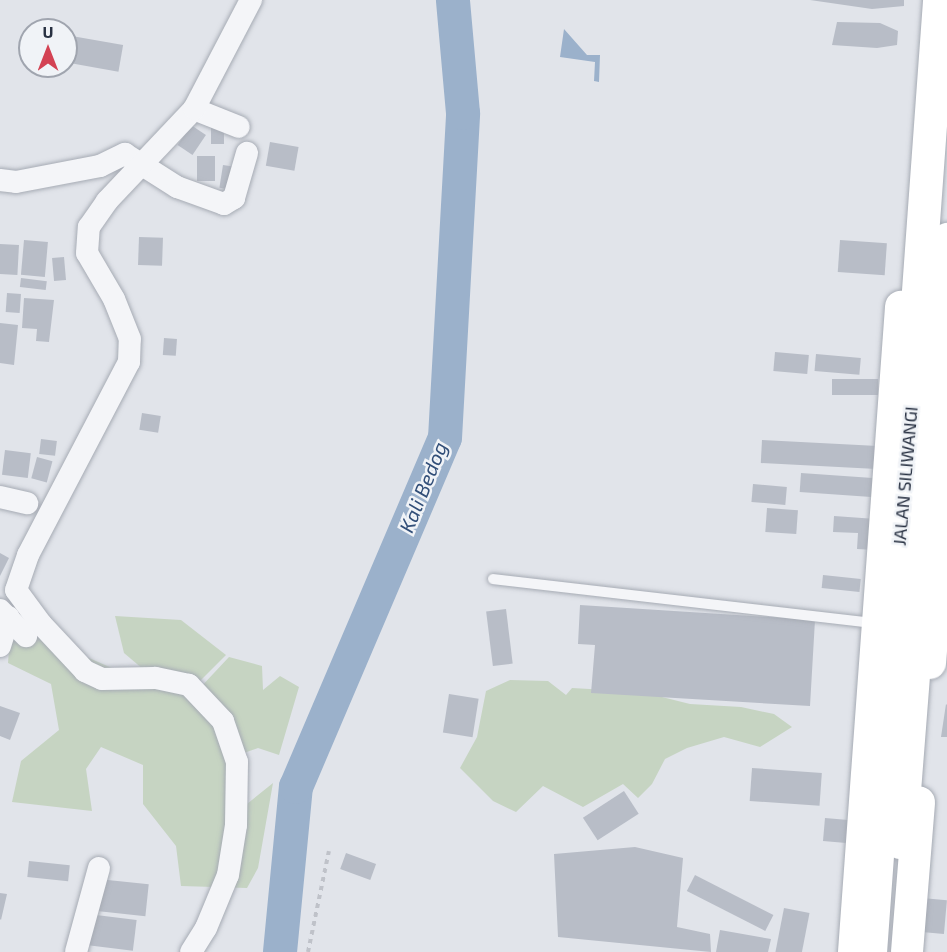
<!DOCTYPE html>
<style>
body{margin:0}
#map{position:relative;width:947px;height:952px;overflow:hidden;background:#e1e4ea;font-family:"Exo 2",sans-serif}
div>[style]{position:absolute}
.green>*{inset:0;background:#c6d4c2}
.water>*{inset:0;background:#9bb1cb}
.river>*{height:34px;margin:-17px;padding:0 17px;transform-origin:17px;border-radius:17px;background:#9bb1cb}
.building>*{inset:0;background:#b8bdc7;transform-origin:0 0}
.path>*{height:4px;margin-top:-2px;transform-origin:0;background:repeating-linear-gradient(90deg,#bfc2c9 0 4.5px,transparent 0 9px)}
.roads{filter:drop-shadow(0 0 2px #a6abb4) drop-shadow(0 0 2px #a6abb4)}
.lane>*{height:10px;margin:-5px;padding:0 5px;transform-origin:5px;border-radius:5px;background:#f4f5f8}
.street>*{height:22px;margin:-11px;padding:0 11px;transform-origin:11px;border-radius:11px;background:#f4f5f8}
.secondary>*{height:32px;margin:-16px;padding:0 16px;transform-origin:16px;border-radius:16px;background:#fff}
.highway>*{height:33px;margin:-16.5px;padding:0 16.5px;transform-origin:16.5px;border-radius:16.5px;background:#fff}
span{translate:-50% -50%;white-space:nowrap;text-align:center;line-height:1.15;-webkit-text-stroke:5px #f0f3f7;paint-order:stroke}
.street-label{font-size:18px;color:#283142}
.water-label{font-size:20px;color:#314e78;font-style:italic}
.north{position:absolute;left:18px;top:18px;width:60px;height:60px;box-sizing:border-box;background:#f0f3f7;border:2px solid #a0a5af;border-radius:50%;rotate:0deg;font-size:16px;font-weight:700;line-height:24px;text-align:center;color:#283142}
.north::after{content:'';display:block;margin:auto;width:21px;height:27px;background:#d34253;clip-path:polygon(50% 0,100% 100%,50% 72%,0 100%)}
</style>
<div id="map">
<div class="green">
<div style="clip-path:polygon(115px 616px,181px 620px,226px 655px,198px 683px,150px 675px,124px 653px)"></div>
<div style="clip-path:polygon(11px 624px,121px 672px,198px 690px,229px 657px,262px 666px,263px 690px,280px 676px,299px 687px,279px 755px,258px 748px,238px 755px,242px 808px,273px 783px,258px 868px,247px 888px,181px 886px,176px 846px,143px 804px,143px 765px,101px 747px,86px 769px,92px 811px,12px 802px,21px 761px,59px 730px,51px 684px,8px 663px)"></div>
<div style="clip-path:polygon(510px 680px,548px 681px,566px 695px,572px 688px,642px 692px,690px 704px,741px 707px,774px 714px,792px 727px,760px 747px,724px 737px,687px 748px,665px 759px,652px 784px,638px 798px,623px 784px,583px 807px,543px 786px,516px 812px,493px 801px,460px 768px,477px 737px,486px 691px)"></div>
</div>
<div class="water">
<div style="clip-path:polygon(564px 29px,587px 55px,600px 55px,599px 82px,594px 81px,595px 62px,560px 57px)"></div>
</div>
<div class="river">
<div style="left:280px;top:952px;width:166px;rotate:-84.5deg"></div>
<div style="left:296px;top:787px;width:379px;rotate:-66.9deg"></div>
<div style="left:445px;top:438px;width:325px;rotate:-86.8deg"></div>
<div style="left:463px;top:113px;width:113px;rotate:-95.1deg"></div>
</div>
<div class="building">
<div style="clip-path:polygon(810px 0,904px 0,904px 6px,872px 9px)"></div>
<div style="clip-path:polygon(837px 22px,880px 23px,898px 31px,897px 45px,877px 48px,832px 45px)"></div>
<div style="left:66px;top:35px;width:58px;height:27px;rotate:10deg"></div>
<div style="left:191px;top:125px;width:18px;height:24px;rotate:34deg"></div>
<div style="left:211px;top:126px;width:13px;height:18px"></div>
<div style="left:270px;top:142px;width:29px;height:24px;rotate:10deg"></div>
<div style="left:197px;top:156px;width:18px;height:25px"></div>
<div style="left:223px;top:165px;width:13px;height:23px;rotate:9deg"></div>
<div style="left:139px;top:237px;width:24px;height:28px;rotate:2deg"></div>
<div style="left:24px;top:240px;width:24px;height:35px;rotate:5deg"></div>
<div style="left:840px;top:240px;width:47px;height:32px;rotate:4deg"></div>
<div style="left:0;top:244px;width:19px;height:30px;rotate:3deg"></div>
<div style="left:64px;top:257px;width:23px;height:12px;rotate:85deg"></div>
<div style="left:21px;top:278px;width:26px;height:9px;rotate:7deg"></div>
<div style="left:7px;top:293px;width:14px;height:19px;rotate:4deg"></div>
<div style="clip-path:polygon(24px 298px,54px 300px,49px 342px,36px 341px,37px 329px,22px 328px)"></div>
<div style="clip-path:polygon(0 323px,18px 325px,14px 365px,0 363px)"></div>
<div style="left:164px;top:338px;width:13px;height:17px;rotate:4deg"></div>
<div style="left:775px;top:352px;width:34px;height:19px;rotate:5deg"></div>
<div style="left:816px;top:354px;width:45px;height:17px;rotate:5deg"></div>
<div style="left:832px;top:379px;width:46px;height:16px"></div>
<div style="left:142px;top:413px;width:19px;height:17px;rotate:9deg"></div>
<div style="left:41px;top:439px;width:16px;height:15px;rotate:7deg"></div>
<div style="left:762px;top:440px;width:116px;height:23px;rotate:3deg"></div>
<div style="left:5px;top:450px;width:26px;height:25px;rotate:7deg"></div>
<div style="left:37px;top:457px;width:16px;height:22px;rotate:15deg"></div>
<div style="left:801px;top:473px;width:79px;height:19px;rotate:4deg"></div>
<div style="left:753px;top:484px;width:34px;height:18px;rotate:5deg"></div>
<div style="left:767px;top:508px;width:31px;height:24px;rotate:4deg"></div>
<div style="clip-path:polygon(834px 516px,876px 519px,875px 550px,857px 549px,858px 533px,833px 532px)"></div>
<div style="clip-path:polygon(0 553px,9px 558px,0 576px)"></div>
<div style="left:823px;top:575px;width:38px;height:13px;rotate:6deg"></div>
<div style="clip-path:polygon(580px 605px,815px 620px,810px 706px,591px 693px,595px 645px,578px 644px)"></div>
<div style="left:506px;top:609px;width:55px;height:20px;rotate:83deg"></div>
<div style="left:449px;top:694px;width:30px;height:39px;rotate:9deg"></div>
<div style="clip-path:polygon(946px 704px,947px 705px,947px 737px,941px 737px)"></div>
<div style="clip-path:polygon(0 706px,20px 713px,10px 740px,0 736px)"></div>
<div style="left:752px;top:768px;width:70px;height:33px;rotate:4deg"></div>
<div style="left:624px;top:791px;width:27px;height:49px;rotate:57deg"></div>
<div style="left:825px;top:818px;width:32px;height:23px;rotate:5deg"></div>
<div style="clip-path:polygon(635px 847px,683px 858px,677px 927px,710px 934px,711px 952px,558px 937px,554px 854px)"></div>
<div style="left:346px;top:853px;width:32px;height:17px;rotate:20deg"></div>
<div style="left:29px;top:861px;width:41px;height:16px;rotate:6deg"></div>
<div style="left:695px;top:875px;width:88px;height:18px;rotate:27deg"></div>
<div style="left:98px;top:879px;width:51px;height:32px;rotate:6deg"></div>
<div style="clip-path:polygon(0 893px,7px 894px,1px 920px,0 919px)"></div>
<div style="left:922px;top:898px;width:25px;height:34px;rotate:5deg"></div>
<div style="left:784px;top:908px;width:26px;height:45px;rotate:11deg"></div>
<div style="left:88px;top:914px;width:49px;height:31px;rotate:7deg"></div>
<div style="clip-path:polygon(720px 930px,771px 939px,768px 952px,716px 952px)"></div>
</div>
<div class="path">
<div style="left:308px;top:952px;width:103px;rotate:-78.3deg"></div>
</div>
<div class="roads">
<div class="lane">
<div style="left:493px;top:579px;width:384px;rotate:6.6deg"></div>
</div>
<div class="street">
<div style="left:194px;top:109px;width:48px;rotate:21.8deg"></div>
<div style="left:0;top:180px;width:16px;rotate:7deg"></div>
<div style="left:16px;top:182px;width:86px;rotate:-10.8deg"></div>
<div style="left:100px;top:166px;width:28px;rotate:-26deg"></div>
<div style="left:125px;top:154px;width:62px;rotate:32.4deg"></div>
<div style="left:177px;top:187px;width:50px;rotate:19.9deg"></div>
<div style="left:224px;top:204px;width:12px;rotate:-31deg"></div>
<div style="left:234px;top:198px;width:47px;rotate:-73.9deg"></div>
<div style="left:0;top:497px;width:28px;rotate:13deg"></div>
<div style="left:0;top:610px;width:37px;rotate:45deg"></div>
<div style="left:0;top:646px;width:30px;rotate:-73deg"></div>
<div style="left:76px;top:952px;width:87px;rotate:-74.7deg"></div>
<div style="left:191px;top:952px;width:28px;rotate:-58deg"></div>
<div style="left:206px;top:928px;width:57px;rotate:-67.5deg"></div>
<div style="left:228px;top:875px;width:51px;rotate:-80.9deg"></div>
<div style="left:236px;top:825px;width:63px;rotate:-89.1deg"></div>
<div style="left:237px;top:762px;width:43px;rotate:-108.9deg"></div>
<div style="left:223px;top:721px;width:50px;rotate:-133.4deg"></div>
<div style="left:189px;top:685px;width:35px;rotate:-168deg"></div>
<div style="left:155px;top:678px;width:53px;rotate:178.9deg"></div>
<div style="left:102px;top:679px;width:19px;rotate:-155deg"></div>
<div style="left:85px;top:671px;width:64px;rotate:-133.1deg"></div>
<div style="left:41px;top:624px;width:42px;rotate:-126.3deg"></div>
<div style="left:16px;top:590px;width:37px;rotate:-71deg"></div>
<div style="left:28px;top:555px;width:218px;rotate:-62.4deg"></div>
<div style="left:129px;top:362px;width:23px;rotate:-88deg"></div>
<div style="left:130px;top:339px;width:43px;rotate:-111.8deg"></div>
<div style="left:114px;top:299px;width:53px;rotate:-120.4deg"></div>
<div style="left:87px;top:253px;width:26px;rotate:-86deg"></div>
<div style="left:89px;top:227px;width:32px;rotate:-55deg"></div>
<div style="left:107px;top:201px;width:127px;rotate:-46.6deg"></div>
<div style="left:194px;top:109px;width:123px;rotate:-62.4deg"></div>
</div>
<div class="secondary">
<div style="left:930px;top:663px;width:207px;rotate:-85.3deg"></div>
<div style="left:854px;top:952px;width:647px;rotate:-85.83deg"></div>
<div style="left:907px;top:952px;width:150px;rotate:-85.4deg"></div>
</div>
<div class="highway">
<div style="left:900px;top:842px;width:605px;rotate:-85.54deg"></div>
<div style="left:870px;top:952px;width:954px;rotate:-85.85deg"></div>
</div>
</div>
<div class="street-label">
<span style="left:905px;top:476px;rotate:-85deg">JALAN SILIWANGI</span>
</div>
<div class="water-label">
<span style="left:423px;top:487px;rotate:-68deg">Kali Bedog</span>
</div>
<div class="north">U</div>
</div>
